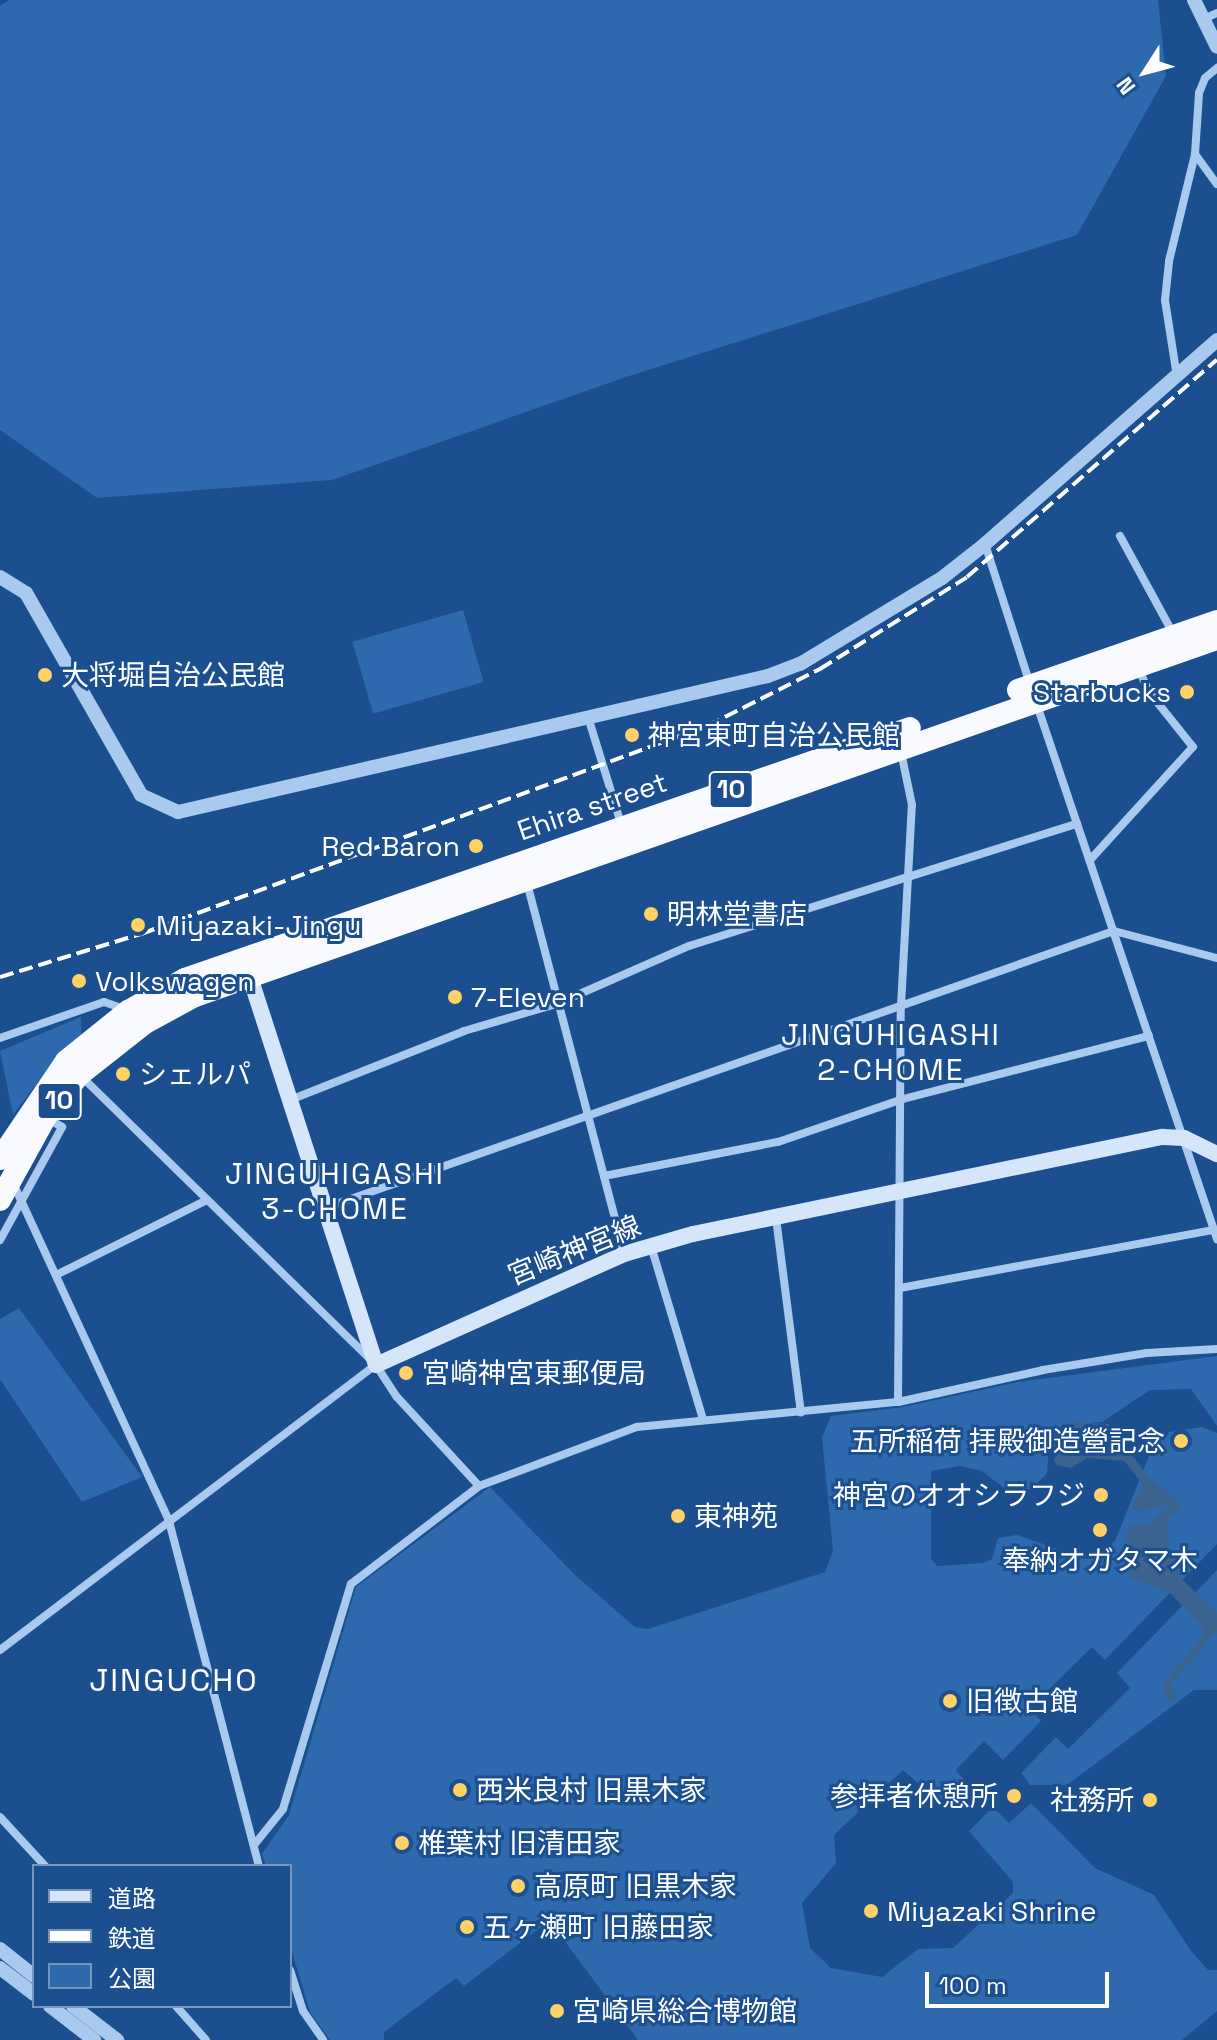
<!DOCTYPE html>
<meta charset="utf-8">
<style>
body{margin:0}
#map{position:relative;width:1217px;height:2040px;overflow:hidden;background:#1b4f8f;font-family:"Space Grotesk","Noto Sans JP",sans-serif}
div>[style]{position:absolute}
.green>*{inset:0;background:#2e69ad;transform-origin:0 0}
.water>*{inset:0;background:#3c6290}
.minor>*{height:8px;margin:-4px;padding:0 4px;transform-origin:4px;border-radius:4px;background:#a9c9ee}
.tertiary>*{height:14px;margin:-7px;padding:0 7px;transform-origin:7px;border-radius:7px;background:#a9c9ee}
.secondary>*{height:16px;margin:-8px;padding:0 8px;transform-origin:8px;border-radius:8px;background:#d6e6fa}
.trunk>*{height:22px;margin:-11px;padding:0 11px;transform-origin:11px;border-radius:11px;background:#f8faff}
.rail>*{height:4px;margin-top:-2px;transform-origin:0;background:repeating-linear-gradient(90deg,#fff 0 14px,transparent 0 20px)}
.dots>*{width:22px;height:22px;translate:-50% -50%;box-sizing:border-box;border:4px solid #1b4f8f;border-radius:50%}
span{translate:-50% -50%;white-space:nowrap;text-align:center;line-height:1.15;-webkit-text-stroke:6px #1b4f8f;paint-order:stroke}
.shield-label span{padding:2px 6px;background:#1b4f8f;border:2px solid;border-radius:6px;-webkit-text-stroke-width:0}
.shield-label{font-size:26px;color:#fff;font-weight:700}
.poi-label{font-size:28px;color:#fff}
.left{translate:0 -50%;text-align:left}
.right{translate:-100% -50%;text-align:right}
.street-label{font-size:28px;color:#fff}
.neighbourhood-label{font-size:30px;color:#fff;letter-spacing:2px}
.quarter-label{font-size:32px;color:#fff;letter-spacing:2px}
.legend{position:absolute;left:32px;top:1864px;width:260px;height:144px;box-sizing:border-box;background:#1b4f8f;border:2px solid #7695bc;margin:0;padding:10px 14px;list-style:none;font-size:24px;color:#fff}
.legend li{display:flex;align-items:center;gap:16px;height:40px}
.legend b{width:40px;border:2px solid #7695bc}
.north{position:absolute;left:1105px;top:32px;width:80px;height:80px;-webkit-text-stroke:6px #1b4f8f;paint-order:stroke;rotate:234deg;font-size:22px;font-weight:700;line-height:32px;text-align:center;color:#fff}
.north::after{content:'';display:block;margin:auto;width:28px;height:36px;background:#fff;clip-path:polygon(50% 0,100% 100%,50% 72%,0 100%)}
.scale{position:absolute;left:925px;top:1972px;width:184px;height:36px;box-sizing:border-box;border:4px solid #fff;border-top:0;padding-left:10px;font-size:24px;line-height:28px;white-space:nowrap;color:#fff;-webkit-text-stroke:6px #1b4f8f;paint-order:stroke}
</style>
<div id="map">
<div class="green">
<div style="clip-path:polygon(9px 0,1158px 0,1166px 76px,1077px 235px,626px 377px,332px 480px,97px 498px,0 430px,0 6px)"></div>
<div style="left:463px;top:610px;width:75px;height:115px;rotate:74deg"></div>
<div style="clip-path:polygon(81px 1017px,81px 1035px,57px 1057px,13px 1115px,0 1051px)"></div>
<div style="clip-path:polygon(19px 1308px,142px 1477px,82px 1502px,0 1379px,0 1319px)"></div>
<div style="clip-path:polygon(1217px 1356px,1217px 1426px,1191px 1389px,1150px 1390px,1102px 1422px,1062px 1425px,1049px 1444px,1047px 1474px,1022px 1496px,1014px 1496px,982px 1471px,960px 1466px,931px 1471px,931px 1559px,937px 1566px,983px 1563px,992px 1559px,998px 1538px,1017px 1535px,1058px 1549px,1072px 1560px,1102px 1553px,1115px 1541px,1155px 1441px,1169px 1432px,1202px 1427px,1217px 1433px,1217px 1544px,1105px 1660px,1092px 1647px,1030px 1708px,1041px 1721px,1003px 1760px,984px 1741px,956px 1770px,968px 1784px,945px 1807px,903px 1770px,834px 1835px,836px 1863px,802px 1903px,810px 1948px,831px 1968px,882px 1977px,918px 1949px,953px 1948px,1013px 1893px,1013px 1882px,969px 1831px,993px 1807px,1009px 1823px,1031px 1803px,1095px 1868px,1154px 1895px,1191px 1951px,1208px 1970px,1217px 1970px,1217px 2011px,1182px 2040px,638px 2040px,552px 1924px,546px 1923px,464px 1986px,456px 1978px,384px 2032px,384px 2040px,330px 2040px,310px 2012px,290px 1945px,290px 1866px,266px 1866px,262px 1854px,289px 1815px,356px 1587px,490px 1487px,576px 1576px,635px 1627px,648px 1629px,825px 1572px,833px 1551px,822px 1437px,831px 1416px,903px 1407px,1018px 1382px)"></div>
<div style="clip-path:polygon(1217px 1570px,1217px 1690px,1194px 1690px,1067px 1785px,1030px 1785px,1021px 1773px,1056px 1737px,1068px 1749px,1130px 1688px,1117px 1673px)"></div>
</div>
<div class="water">
<div style="clip-path:polygon(1068px 1422px,1108px 1424px,1148px 1476px,1180px 1504px,1181px 1510px,1168px 1519px,1168px 1548px,1181px 1578px,1217px 1614px,1217px 1631px,1171px 1684px,1177px 1697px,1170px 1703px,1162px 1692px,1164px 1683px,1202px 1638px,1203px 1628px,1170px 1593px,1130px 1578px,1125px 1553px,1128px 1526px,1150px 1524px,1170px 1505px,1135px 1512px,1132px 1503px,1144px 1485px,1124px 1461px,1087px 1458px,1071px 1468px,1056px 1465px,1049px 1444px)"></div>
</div>
<div class="minor">
<div style="left:1204px;top:19px;width:14px;rotate:-25deg"></div>
<div style="left:1195px;top:154px;width:37px;rotate:54deg"></div>
<div style="left:1177px;top:377px;width:78px;rotate:-98.9deg"></div>
<div style="left:1165px;top:300px;width:39px;rotate:-84deg"></div>
<div style="left:1169px;top:261px;width:110px;rotate:-76.3deg"></div>
<div style="left:1195px;top:154px;width:61px;rotate:-86.2deg"></div>
<div style="left:1199px;top:93px;width:16px;rotate:-68deg"></div>
<div style="left:1205px;top:78px;width:16px;rotate:-40deg"></div>
<div style="left:1120px;top:536px;width:113px;rotate:61.4deg"></div>
<div style="left:985px;top:544px;width:147px;rotate:72.2deg"></div>
<div style="left:1037px;top:705px;width:564px;rotate:71.37deg"></div>
<div style="left:588px;top:717px;width:115px;rotate:72.8deg"></div>
<div style="left:1090px;top:860px;width:153px;rotate:-47.7deg"></div>
<div style="left:1193px;top:747px;width:70px;rotate:-128.7deg"></div>
<div style="left:1149px;top:692px;width:27px;rotate:-114deg"></div>
<div style="left:527px;top:883px;width:383px;rotate:75.3deg"></div>
<div style="left:0;top:1038px;width:110px;rotate:-19.1deg"></div>
<div style="left:104px;top:1002px;width:21px;rotate:19deg"></div>
<div style="left:82px;top:1077px;width:412px;rotate:44.4deg"></div>
<div style="left:376px;top:1365px;width:38px;rotate:57deg"></div>
<div style="left:397px;top:1397px;width:121px;rotate:47.3deg"></div>
<div style="left:290px;top:1100px;width:187px;rotate:-21.6deg"></div>
<div style="left:464px;top:1031px;width:99px;rotate:-16.4deg"></div>
<div style="left:559px;top:1003px;width:142px;rotate:-23.7deg"></div>
<div style="left:689px;top:946px;width:407px;rotate:-17.5deg"></div>
<div style="left:604px;top:1176px;width:177px;rotate:-11.1deg"></div>
<div style="left:778px;top:1142px;width:132px;rotate:-19deg"></div>
<div style="left:903px;top:1099px;width:254px;rotate:-14.4deg"></div>
<div style="left:13px;top:1183px;width:372px;rotate:65.2deg"></div>
<div style="left:169px;top:1521px;width:357px;rotate:75.4deg"></div>
<div style="left:325px;top:1208px;width:836px;rotate:-19.35deg"></div>
<div style="left:1114px;top:931px;width:106px;rotate:14.7deg"></div>
<div style="left:776px;top:1218px;width:196px;rotate:82.7deg"></div>
<div style="left:0;top:1240px;width:129px;rotate:-61.2deg"></div>
<div style="left:62px;top:1127px;width:17px;rotate:-149deg"></div>
<div style="left:651px;top:1246px;width:181px;rotate:73.3deg"></div>
<div style="left:56px;top:1275px;width:166px;rotate:-26.4deg"></div>
<div style="left:900px;top:1288px;width:319px;rotate:-10.5deg"></div>
<div style="left:898px;top:1402px;width:396px;rotate:-89.6deg"></div>
<div style="left:901px;top:1006px;width:201px;rotate:-86.9deg"></div>
<div style="left:912px;top:805px;width:54px;rotate:-101.7deg"></div>
<div style="left:0;top:1650px;width:472px;rotate:-37.2deg"></div>
<div style="left:0;top:1817px;width:67px;rotate:47.4deg"></div>
<div style="left:254px;top:1845px;width:46px;rotate:-51.1deg"></div>
<div style="left:283px;top:1809px;width:235px;rotate:-73.2deg"></div>
<div style="left:351px;top:1584px;width:161px;rotate:-37.4deg"></div>
<div style="left:479px;top:1486px;width:169px;rotate:-20.5deg"></div>
<div style="left:637px;top:1427px;width:262px;rotate:-5.5deg"></div>
<div style="left:898px;top:1402px;width:148px;rotate:-12.4deg"></div>
<div style="left:1043px;top:1370px;width:105px;rotate:-9.3deg"></div>
<div style="left:1147px;top:1353px;width:70px;rotate:-3.3deg"></div>
<div style="left:290px;top:1970px;width:43px;rotate:72.4deg"></div>
<div style="left:303px;top:2011px;width:35px;rotate:55deg"></div>
<div style="left:176px;top:2006px;width:45px;rotate:48.6deg"></div>
</div>
<div class="tertiary">
<div style="left:1194px;top:0;width:52px;rotate:63.9deg"></div>
<div style="left:0;top:577px;width:31px;rotate:32deg"></div>
<div style="left:26px;top:593px;width:232px;rotate:60.3deg"></div>
<div style="left:141px;top:795px;width:41px;rotate:24.7deg"></div>
<div style="left:178px;top:812px;width:605px;rotate:-12.98deg"></div>
<div style="left:768px;top:676px;width:34px;rotate:-21deg"></div>
<div style="left:800px;top:664px;width:166px;rotate:-31.2deg"></div>
<div style="left:942px;top:578px;width:55px;rotate:-38.3deg"></div>
<div style="left:985px;top:544px;width:309px;rotate:-41.3deg"></div>
<div style="left:0;top:1949px;width:43px;rotate:38.5deg"></div>
<div style="left:0;top:1968px;width:43px;rotate:37.4deg"></div>
<div style="left:50px;top:2006px;width:56px;rotate:37.7deg"></div>
<div style="left:73px;top:2006px;width:56px;rotate:37.7deg"></div>
</div>
<div class="secondary">
<div style="left:247px;top:968px;width:417px;rotate:72deg"></div>
<div style="left:376px;top:1365px;width:272px;rotate:-24.1deg"></div>
<div style="left:624px;top:1254px;width:72px;rotate:-16.2deg"></div>
<div style="left:693px;top:1234px;width:480px;rotate:-11.7deg"></div>
<div style="left:1163px;top:1137px;width:21px;rotate:3deg"></div>
<div style="left:1184px;top:1138px;width:37px;rotate:26deg"></div>
</div>
<div class="trunk">
<div style="left:1018px;top:690px;width:211px;rotate:-19.1deg"></div>
<div style="left:0;top:1159px;width:118px;rotate:-56deg"></div>
<div style="left:66px;top:1061px;width:80px;rotate:-38.9deg"></div>
<div style="left:128px;top:1011px;width:65px;rotate:-29.3deg"></div>
<div style="left:185px;top:979px;width:767px;rotate:-19.1deg"></div>
<div style="left:0;top:1200px;width:94px;rotate:-61.2deg"></div>
<div style="left:45px;top:1118px;width:55px;rotate:-51.7deg"></div>
<div style="left:79px;top:1075px;width:84px;rotate:-38.2deg"></div>
<div style="left:145px;top:1023px;width:57px;rotate:-28.4deg"></div>
<div style="left:195px;top:996px;width:1083px;rotate:-19.26deg"></div>
</div>
<div class="rail">
<div style="left:0;top:977px;width:147px;rotate:-17deg"></div>
<div style="left:141px;top:934px;width:603px;rotate:-20.18deg"></div>
<div style="left:707px;top:726px;width:127px;rotate:-26.8deg"></div>
<div style="left:820px;top:669px;width:173px;rotate:-32deg"></div>
<div style="left:967px;top:577px;width:331px;rotate:-41deg"></div>
</div>
<div class="dots">
<div style="left:45px;top:675px;background:#ffd166"></div>
<div style="left:1187px;top:692px;background:#ffd166"></div>
<div style="left:632px;top:735px;background:#ffd166"></div>
<div style="left:476px;top:846px;background:#ffd166"></div>
<div style="left:651px;top:914px;background:#ffd166"></div>
<div style="left:138px;top:925px;background:#ffd166"></div>
<div style="left:79px;top:981px;background:#ffd166"></div>
<div style="left:455px;top:997px;background:#ffd166"></div>
<div style="left:123px;top:1074px;background:#ffd166"></div>
<div style="left:406px;top:1373px;background:#ffd166"></div>
<div style="left:1181px;top:1441px;background:#ffd166"></div>
<div style="left:1101px;top:1495px;background:#ffd166"></div>
<div style="left:678px;top:1516px;background:#ffd166"></div>
<div style="left:1100px;top:1530px;background:#ffd166"></div>
<div style="left:950px;top:1701px;background:#ffd166"></div>
<div style="left:460px;top:1790px;background:#ffd166"></div>
<div style="left:1014px;top:1796px;background:#ffd166"></div>
<div style="left:1150px;top:1800px;background:#ffd166"></div>
<div style="left:402px;top:1843px;background:#ffd166"></div>
<div style="left:518px;top:1886px;background:#ffd166"></div>
<div style="left:871px;top:1911px;background:#ffd166"></div>
<div style="left:467px;top:1927px;background:#ffd166"></div>
<div style="left:557px;top:2011px;background:#ffd166"></div>
</div>
<div class="shield-label">
<span style="left:731px;top:790px">10</span>
<span style="left:59px;top:1101px">10</span>
</div>
<div class="poi-label">
<span class="left" style="left:61px;top:675px">大将堀自治公民館</span>
<span class="right" style="left:1171px;top:692px">Starbucks</span>
<span class="left" style="left:648px;top:735px">神宮東町自治公民館</span>
<span class="right" style="left:460px;top:846px">Red Baron</span>
<span class="left" style="left:667px;top:914px">明林堂書店</span>
<span class="left" style="left:156px;top:925px">Miyazaki-Jingu</span>
<span class="left" style="left:95px;top:981px">Volkswagen</span>
<span class="left" style="left:471px;top:997px">7-Eleven</span>
<span class="left" style="left:139px;top:1074px">シェルパ</span>
<span class="left" style="left:422px;top:1373px">宮崎神宮東郵便局</span>
<span class="right" style="left:1165px;top:1441px">五所稲荷 拝殿御造營記念</span>
<span class="right" style="left:1085px;top:1495px">神宮のオオシラフジ</span>
<span class="left" style="left:694px;top:1516px">東神苑</span>
<span style="left:1100px;top:1560px">奉納オガタマ木</span>
<span class="left" style="left:966px;top:1701px">旧徴古館</span>
<span class="left" style="left:476px;top:1790px">西米良村 旧黒木家</span>
<span class="right" style="left:998px;top:1796px">参拝者休憩所</span>
<span class="right" style="left:1134px;top:1800px">社務所</span>
<span class="left" style="left:418px;top:1843px">椎葉村 旧清田家</span>
<span class="left" style="left:534px;top:1886px">高原町 旧黒木家</span>
<span class="left" style="left:887px;top:1911px">Miyazaki Shrine</span>
<span class="left" style="left:483px;top:1927px">五ヶ瀬町 旧藤田家</span>
<span class="left" style="left:573px;top:2011px">宮崎県総合博物館</span>
</div>
<div class="street-label">
<span style="left:592px;top:806px;rotate:-19deg">Ehira street</span>
<span style="left:574px;top:1250px;rotate:-22deg">宮崎神宮線</span>
</div>
<div class="neighbourhood-label">
<span style="left:891px;top:1052px">JINGUHIGASHI<br>2-CHOME</span>
<span style="left:335px;top:1191px">JINGUHIGASHI<br>3-CHOME</span>
</div>
<div class="quarter-label">
<span style="left:174px;top:1680px">JINGUCHO</span>
</div>
<ul class="legend">
<li><b style="height:10px;background:#d6e6fa"></b>道路</li>
<li><b style="height:10px;background:#fff"></b>鉄道</li>
<li><b style="height:22px;background:#2e69ad"></b>公園</li>
</ul>
<div class="north">N</div>
<div class="scale">100 m</div>
</div>
